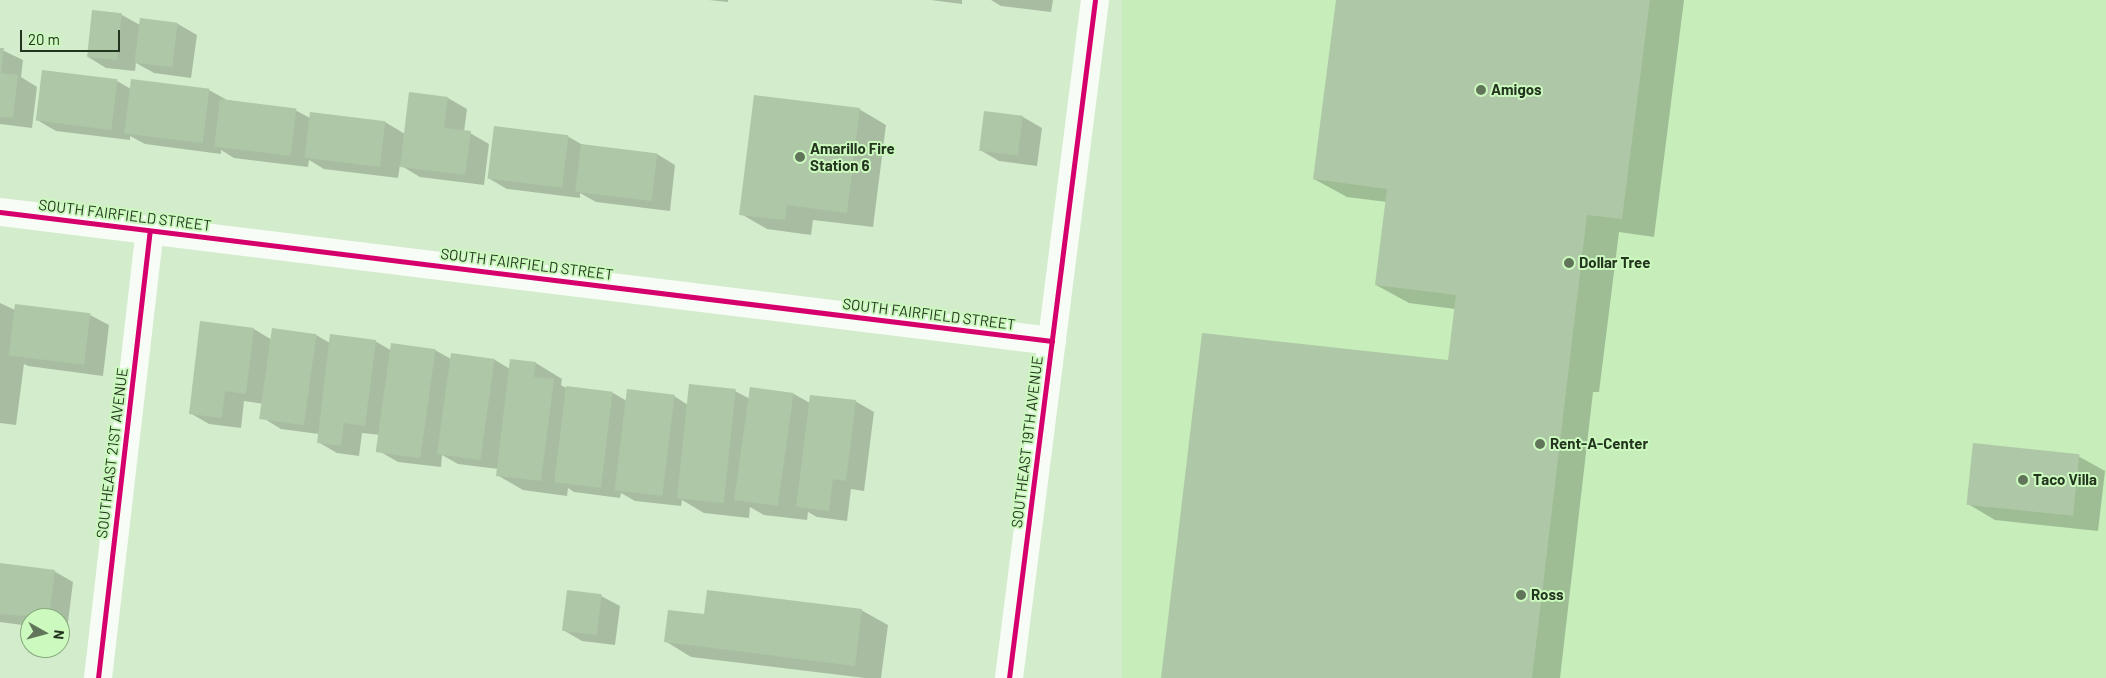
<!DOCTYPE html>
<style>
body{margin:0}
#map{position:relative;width:2106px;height:678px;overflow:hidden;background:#d3eccb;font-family:Barlow,sans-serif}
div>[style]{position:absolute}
.built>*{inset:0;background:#c6edba;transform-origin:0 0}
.shadow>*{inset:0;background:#0003}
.building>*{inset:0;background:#aec7a6;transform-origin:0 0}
.minor>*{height:28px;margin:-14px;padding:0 14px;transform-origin:14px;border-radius:14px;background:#f8fcf7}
.tertiary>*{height:28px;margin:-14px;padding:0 14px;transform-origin:14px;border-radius:14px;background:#f8fcf7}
.cycleway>*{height:5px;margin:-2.5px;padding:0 2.5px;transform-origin:2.5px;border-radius:2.5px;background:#d6006c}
.dots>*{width:14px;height:14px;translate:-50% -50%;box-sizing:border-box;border:2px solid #cbf9be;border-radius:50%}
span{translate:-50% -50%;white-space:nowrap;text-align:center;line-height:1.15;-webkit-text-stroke:4px #cbf9be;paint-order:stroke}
.poi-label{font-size:15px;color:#24351f;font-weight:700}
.left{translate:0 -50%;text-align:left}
.street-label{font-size:15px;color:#24351f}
.north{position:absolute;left:20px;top:608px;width:50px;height:50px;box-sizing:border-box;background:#cbf9be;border:1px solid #88ab7e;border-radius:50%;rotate:97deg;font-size:14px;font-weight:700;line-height:20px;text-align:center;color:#24351f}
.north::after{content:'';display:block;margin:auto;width:18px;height:22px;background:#61755b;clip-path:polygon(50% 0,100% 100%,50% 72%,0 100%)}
.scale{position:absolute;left:20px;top:30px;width:100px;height:22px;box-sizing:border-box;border:2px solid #24351f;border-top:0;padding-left:6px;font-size:15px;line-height:18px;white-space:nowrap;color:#24351f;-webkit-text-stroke:4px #cbf9be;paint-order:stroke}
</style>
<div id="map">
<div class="built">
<div style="left:1122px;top:0;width:984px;height:683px"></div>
</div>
<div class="shadow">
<div style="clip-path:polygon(709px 0,728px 0,728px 2px)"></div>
<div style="clip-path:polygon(931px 0,962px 0,962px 4px)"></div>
<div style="clip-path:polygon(991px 0,1053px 0,1051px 12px,1001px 6px)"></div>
<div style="clip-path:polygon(1337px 0,1684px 0,1654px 237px,1619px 232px,1599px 392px,1593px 392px,1560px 678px,1162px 678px,1455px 363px,1455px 309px,1409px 303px,1376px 285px,1387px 202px,1347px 197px,1314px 179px)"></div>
<div style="clip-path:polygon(122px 15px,140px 25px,178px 24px,197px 35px,191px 78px,154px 73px,136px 63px,135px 71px,106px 68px,88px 57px)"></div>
<div style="clip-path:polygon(0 49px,23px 60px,21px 77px,37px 87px,32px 128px,0 124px)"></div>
<div style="clip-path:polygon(43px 72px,117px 81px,131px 89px,209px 90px,227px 100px,295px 110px,310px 118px,385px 122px,405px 134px,448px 98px,467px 109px,464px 132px,470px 133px,489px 144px,484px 185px,420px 177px,400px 165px,398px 178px,324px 169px,309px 160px,308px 167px,234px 158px,221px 150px,221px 154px,145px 144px,130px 136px,130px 140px,56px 131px,37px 120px)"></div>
<div style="clip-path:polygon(859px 109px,886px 125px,873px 227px,813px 220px,811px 235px,767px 229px,741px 214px)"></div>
<div style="clip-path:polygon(985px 112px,1023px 117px,1042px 128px,1037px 166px,999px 161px,980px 150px)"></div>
<div style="clip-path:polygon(567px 136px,583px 145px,657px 154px,675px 165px,670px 211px,596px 202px,580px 193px,580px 198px,507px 189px,488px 178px)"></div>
<div style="clip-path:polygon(0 303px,15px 310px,16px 306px,90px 315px,109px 325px,103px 376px,28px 366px,24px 364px,16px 425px,0 423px)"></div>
<div style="clip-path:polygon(254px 329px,272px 340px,316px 335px,330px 343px,375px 341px,392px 351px,435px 350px,451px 359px,495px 360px,510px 369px,511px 360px,536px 363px,562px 379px,561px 385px,566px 388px,613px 393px,627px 401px,674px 396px,688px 405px,735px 391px,750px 399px,751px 389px,794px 394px,810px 403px,855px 401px,874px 412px,864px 491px,851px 489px,847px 521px,817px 517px,808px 512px,807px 520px,764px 515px,750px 507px,749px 518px,704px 513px,682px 500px,681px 506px,635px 501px,621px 493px,620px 498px,574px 492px,568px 488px,567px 496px,523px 490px,497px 475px,498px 469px,458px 464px,442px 455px,441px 467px,398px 462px,379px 451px,381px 435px,362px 433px,359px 456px,337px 453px,318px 442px,319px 434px,281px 429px,263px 418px,264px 404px,244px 401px,241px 428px,209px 424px,190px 413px)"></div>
<div style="clip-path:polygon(2078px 456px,2105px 471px,2098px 531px,1995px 520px,1968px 504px)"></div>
<div style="clip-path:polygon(0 565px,54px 571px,73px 582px,67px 630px,60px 630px,60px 618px,30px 618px,30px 626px,0 622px)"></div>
<div style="clip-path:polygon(601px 596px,620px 606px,615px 645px,582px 641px,563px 630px)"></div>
<div style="clip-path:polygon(861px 610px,888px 625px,881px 678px,865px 678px,691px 657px,665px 641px,705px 616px)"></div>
</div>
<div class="building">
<div style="clip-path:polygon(1336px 0,1650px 0,1622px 219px,1587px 215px,1532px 678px,1161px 678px,1202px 333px,1448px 360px,1456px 295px,1375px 285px,1387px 189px,1313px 179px)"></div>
<div style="left:92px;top:10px;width:30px;height:47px;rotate:6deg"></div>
<div style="left:140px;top:18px;width:38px;height:45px;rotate:7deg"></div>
<div style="clip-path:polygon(0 48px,4px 48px,1px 73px,18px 75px,13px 118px,0 117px)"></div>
<div style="left:42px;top:70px;width:76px;height:51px;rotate:7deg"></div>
<div style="left:131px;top:79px;width:79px;height:55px;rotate:7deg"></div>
<div style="clip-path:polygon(409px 92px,448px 97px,444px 128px,471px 131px,465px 175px,400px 167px)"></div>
<div style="clip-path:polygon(754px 95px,860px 108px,847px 213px,787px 205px,785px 220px,739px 215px)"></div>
<div style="left:220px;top:99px;width:77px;height:48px;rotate:7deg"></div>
<div style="left:984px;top:111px;width:39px;height:40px;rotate:7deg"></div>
<div style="left:310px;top:112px;width:76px;height:46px;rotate:7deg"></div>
<div style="left:494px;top:126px;width:75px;height:53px;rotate:7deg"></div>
<div style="left:581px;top:144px;width:77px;height:48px;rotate:7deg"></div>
<div style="left:15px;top:304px;width:76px;height:52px;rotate:7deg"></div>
<div style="clip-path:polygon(200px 321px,254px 328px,246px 394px,225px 391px,222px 418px,189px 414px)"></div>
<div style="left:272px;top:328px;width:45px;height:92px;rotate:8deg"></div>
<div style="clip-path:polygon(330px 334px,376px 340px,365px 426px,344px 423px,341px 446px,317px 443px)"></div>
<div style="left:391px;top:343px;width:45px;height:110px;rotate:8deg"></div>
<div style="left:451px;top:353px;width:44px;height:102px;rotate:8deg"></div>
<div style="clip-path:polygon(510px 359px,536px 362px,534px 377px,554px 379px,541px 481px,496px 476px)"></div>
<div style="left:689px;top:384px;width:47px;height:115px;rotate:6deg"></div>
<div style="left:566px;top:386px;width:47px;height:97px;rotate:7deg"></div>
<div style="left:750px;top:387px;width:44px;height:114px;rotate:8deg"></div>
<div style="left:627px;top:389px;width:48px;height:102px;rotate:7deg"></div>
<div style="clip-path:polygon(810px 395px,856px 400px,846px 481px,833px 479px,829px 511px,796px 507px)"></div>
<div style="left:1973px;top:443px;width:107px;height:62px;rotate:6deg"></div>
<div style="clip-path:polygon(0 563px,55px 570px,49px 618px,0 614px)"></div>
<div style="left:567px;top:590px;width:35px;height:41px;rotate:7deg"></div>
<div style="clip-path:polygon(707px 590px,862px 609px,855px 666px,664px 642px,668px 610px,704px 614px)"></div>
</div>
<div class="minor">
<div style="left:0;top:212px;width:1060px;rotate:6.99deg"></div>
<div style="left:98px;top:678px;width:450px;rotate:-83.4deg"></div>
</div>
<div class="tertiary">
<div style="left:1009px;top:678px;width:683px;rotate:-82.77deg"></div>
</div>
<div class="cycleway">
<div style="left:0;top:212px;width:1060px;rotate:6.99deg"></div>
<div style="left:98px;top:678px;width:450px;rotate:-83.4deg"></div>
<div style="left:1009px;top:678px;width:683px;rotate:-82.77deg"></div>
</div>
<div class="dots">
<div style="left:1481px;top:90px;background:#61755b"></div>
<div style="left:800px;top:157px;background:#61755b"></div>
<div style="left:1569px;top:263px;background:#61755b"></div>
<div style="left:1540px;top:444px;background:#61755b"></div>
<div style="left:2023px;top:480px;background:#61755b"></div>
<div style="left:1521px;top:595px;background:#61755b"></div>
</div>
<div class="poi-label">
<span class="left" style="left:1491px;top:90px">Amigos</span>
<span class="left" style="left:810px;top:157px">Amarillo Fire<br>Station 6</span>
<span class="left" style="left:1579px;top:263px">Dollar Tree</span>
<span class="left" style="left:1550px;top:444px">Rent-A-Center</span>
<span class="left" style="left:2033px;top:480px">Taco Villa</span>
<span class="left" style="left:1531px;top:595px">Ross</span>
</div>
<div class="street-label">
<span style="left:125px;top:215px;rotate:7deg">SOUTH FAIRFIELD STREET</span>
<span style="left:527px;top:264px;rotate:7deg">SOUTH FAIRFIELD STREET</span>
<span style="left:929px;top:314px;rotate:7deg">SOUTH FAIRFIELD STREET</span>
<span style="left:1027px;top:442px;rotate:-83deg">SOUTHEAST 19TH AVENUE</span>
<span style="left:112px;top:453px;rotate:-83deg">SOUTHEAST 21ST AVENUE</span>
</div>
<div class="north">N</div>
<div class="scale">20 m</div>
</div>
